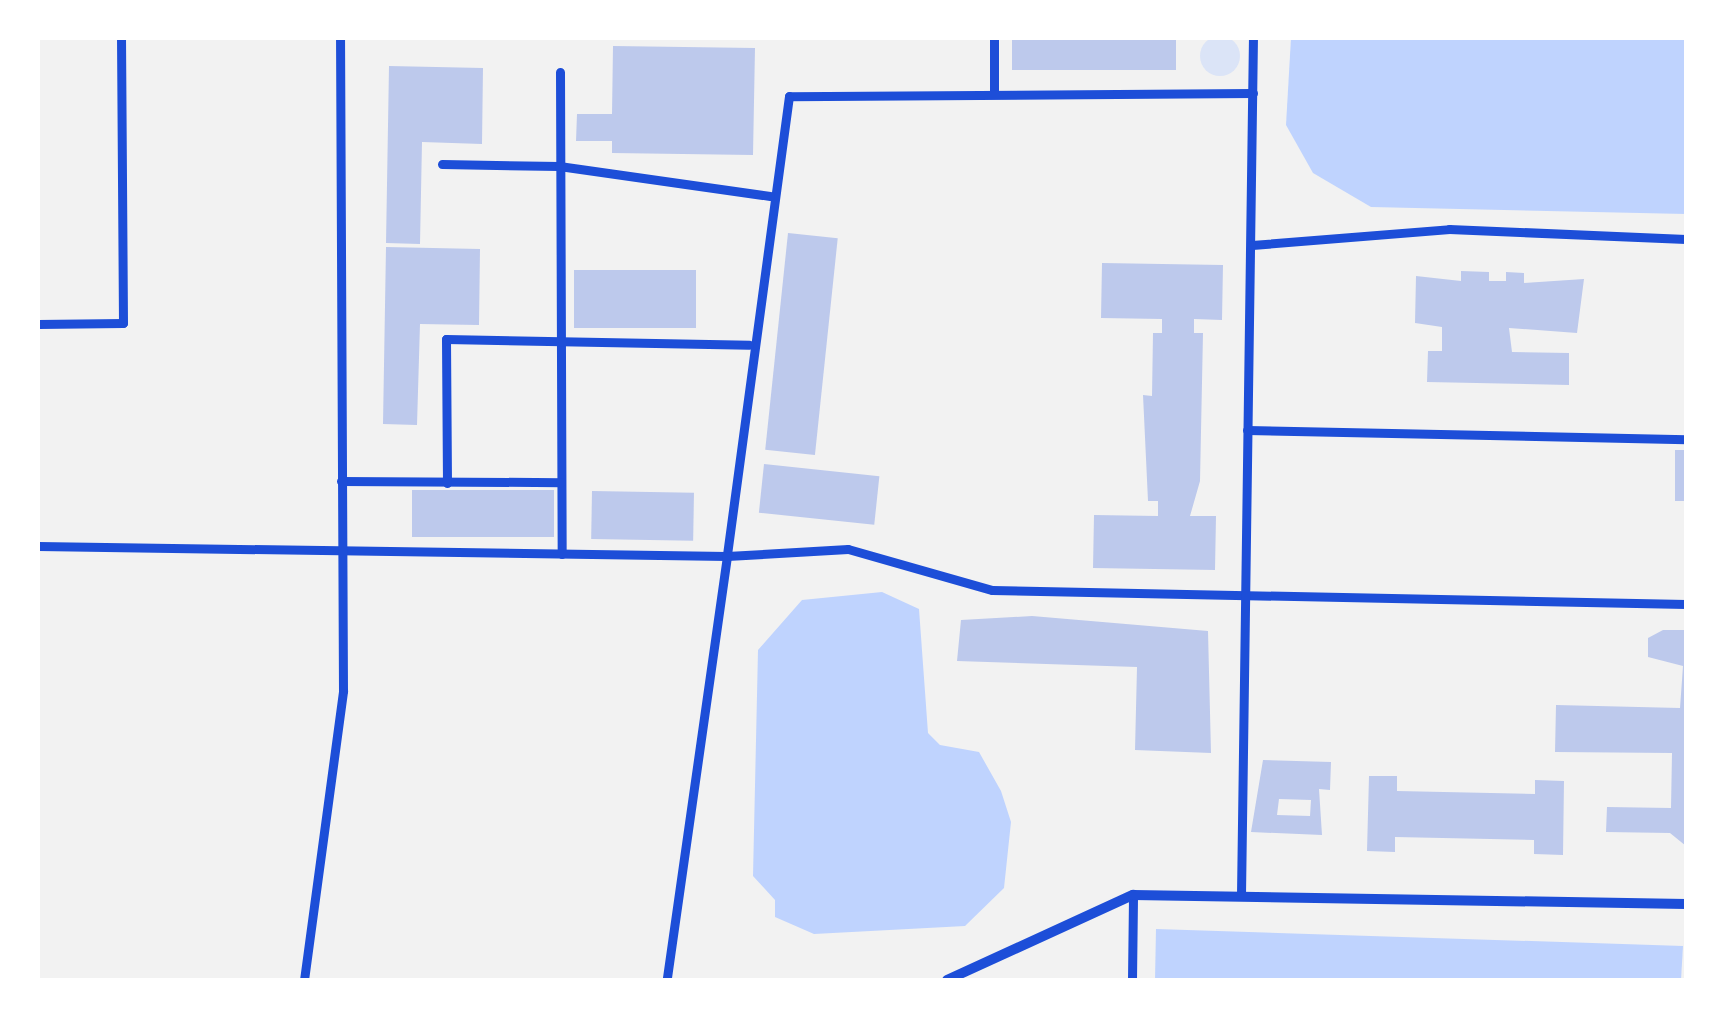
<!DOCTYPE html>
<style>
body{margin:0}
#map{position:relative;width:1724px;height:1018px;overflow:hidden;background:#f2f2f2;font-family:"Source Sans 3",sans-serif}
div>[style]{position:absolute}
.green>*{inset:0;background:#dbe4f7}
.round{border-radius:50%}
.water>*{inset:0;background:#bfd3fe}
.building>*{inset:0;background:#bdc9ec;transform-origin:0 0}
.minor>*{height:9px;margin:-4.5px;padding:0 4.5px;transform-origin:4.5px;border-radius:4.5px;background:#1d4ed8}
.tertiary>*{height:10px;margin:-5px;padding:0 5px;transform-origin:5px;border-radius:5px;background:#1d4ed8}
span{translate:-50% -50%;white-space:nowrap;text-align:center;line-height:1.15;-webkit-text-stroke:10px #fff;paint-order:stroke}
.frame{position:absolute;inset:0;border:40px solid #fff;pointer-events:none}
</style>
<div id="map">
<div class="green">
<div class="round" style="left:1200px;top:36px;width:40px;height:40px"></div>
</div>
<div class="water">
<div style="clip-path:polygon(1291px 38px,1686px 38px,1686px 214px,1371px 207px,1313px 173px,1286px 125px)"></div>
<div style="clip-path:polygon(882px 592px,919px 609px,928px 733px,940px 745px,979px 752px,1001px 791px,1011px 822px,1004px 888px,965px 926px,814px 934px,775px 917px,775px 900px,753px 876px,758px 650px,802px 600px)"></div>
<div style="clip-path:polygon(1156px 929px,1683px 946px,1681px 980px,1155px 980px)"></div>
</div>
<div class="building">
<div style="left:1012px;top:38px;width:164px;height:32px"></div>
<div style="clip-path:polygon(613px 46px,755px 48px,753px 155px,612px 153px,612px 141px,576px 141px,577px 114px,612px 114px)"></div>
<div style="clip-path:polygon(389px 66px,483px 68px,482px 144px,422px 142px,420px 244px,386px 243px)"></div>
<div style="left:788px;top:233px;width:50px;height:218px;rotate:6deg"></div>
<div style="clip-path:polygon(386px 247px,480px 249px,479px 325px,420px 324px,417px 425px,383px 424px)"></div>
<div style="clip-path:polygon(1102px 263px,1223px 265px,1222px 320px,1194px 319px,1194px 333px,1203px 333px,1200px 481px,1190px 516px,1216px 516px,1215px 570px,1093px 568px,1094px 515px,1158px 516px,1158px 501px,1148px 501px,1143px 395px,1152px 396px,1153px 333px,1162px 333px,1162px 319px,1101px 318px)"></div>
<div style="left:574px;top:270px;width:122px;height:58px"></div>
<div style="clip-path:polygon(1461px 271px,1489px 272px,1489px 281px,1506px 281px,1506px 272px,1524px 273px,1524px 283px,1584px 279px,1577px 333px,1509px 328px,1512px 352px,1569px 353px,1569px 385px,1427px 382px,1428px 351px,1442px 351px,1442px 327px,1415px 323px,1416px 276px,1461px 281px)"></div>
<div style="left:1675px;top:450px;width:11px;height:51px"></div>
<div style="left:764px;top:464px;width:116px;height:49px;rotate:6deg"></div>
<div style="left:554px;top:490px;width:47px;height:142px;rotate:90deg"></div>
<div style="left:592px;top:491px;width:102px;height:48px;rotate:1deg"></div>
<div style="clip-path:polygon(1032px 616px,1208px 631px,1211px 753px,1135px 750px,1137px 667px,957px 661px,961px 620px)"></div>
<div style="clip-path:polygon(1663px 630px,1686px 630px,1686px 846px,1670px 833px,1606px 832px,1607px 807px,1671px 808px,1672px 753px,1555px 752px,1556px 705px,1680px 708px,1683px 666px,1648px 657px,1648px 638px)"></div>
<div style="clip-path:polygon(evenodd,1263px 760px,1331px 762px,1330px 790px,1319px 789px,1322px 835px,1251px 832px,1263px 760px,1279px 799px,1311px 800px,1310px 816px,1277px 815px,1279px 799px)"></div>
<div style="clip-path:polygon(1369px 776px,1397px 776px,1397px 791px,1535px 794px,1535px 780px,1564px 781px,1563px 855px,1534px 854px,1534px 840px,1395px 837px,1395px 852px,1367px 851px)"></div>
</div>
<div class="minor">
<div style="left:560px;top:72px;width:482px;rotate:89.8deg"></div>
<div style="left:994px;top:91px;width:53px;rotate:-90deg"></div>
<div style="left:1253px;top:93px;width:464px;rotate:179.6deg"></div>
<div style="left:789px;top:96px;width:464px;rotate:97.7deg"></div>
<div style="left:727px;top:556px;width:121px;rotate:-3.3deg"></div>
<div style="left:848px;top:549px;width:150px;rotate:15.9deg"></div>
<div style="left:992px;top:590px;width:694px;rotate:1.16deg"></div>
<div style="left:442px;top:164px;width:117px;rotate:1deg"></div>
<div style="left:559px;top:166px;width:213px;rotate:8.1deg"></div>
<div style="left:1252px;top:245px;width:198px;rotate:-4.6deg"></div>
<div style="left:1449px;top:229px;width:237px;rotate:2.4deg"></div>
<div style="left:38px;top:324px;width:85px;rotate:-0.7deg"></div>
<div style="left:123px;top:323px;width:285px;rotate:-90.4deg"></div>
<div style="left:1247px;top:430px;width:439px;rotate:1.2deg"></div>
<div style="left:341px;top:481px;width:220px;rotate:0.3deg"></div>
<div style="left:447px;top:483px;width:144px;rotate:-90.4deg"></div>
<div style="left:446px;top:339px;width:303px;rotate:1.1deg"></div>
<div style="left:38px;top:546px;width:689px;rotate:0.83deg"></div>
<div style="left:727px;top:556px;width:428px;rotate:98.1deg"></div>
<div style="left:1241px;top:895px;width:857px;rotate:-89.2deg"></div>
<div style="left:304px;top:980px;width:292px;rotate:-82.3deg"></div>
<div style="left:343px;top:691px;width:653px;rotate:-90.26deg"></div>
<div style="left:1132px;top:980px;width:85px;rotate:-89.3deg"></div>
</div>
<div class="tertiary">
<div style="left:947px;top:980px;width:205px;rotate:-24.6deg"></div>
<div style="left:1133px;top:895px;width:553px;rotate:0.93deg"></div>
</div>
<div class="frame"></div>
</div>
